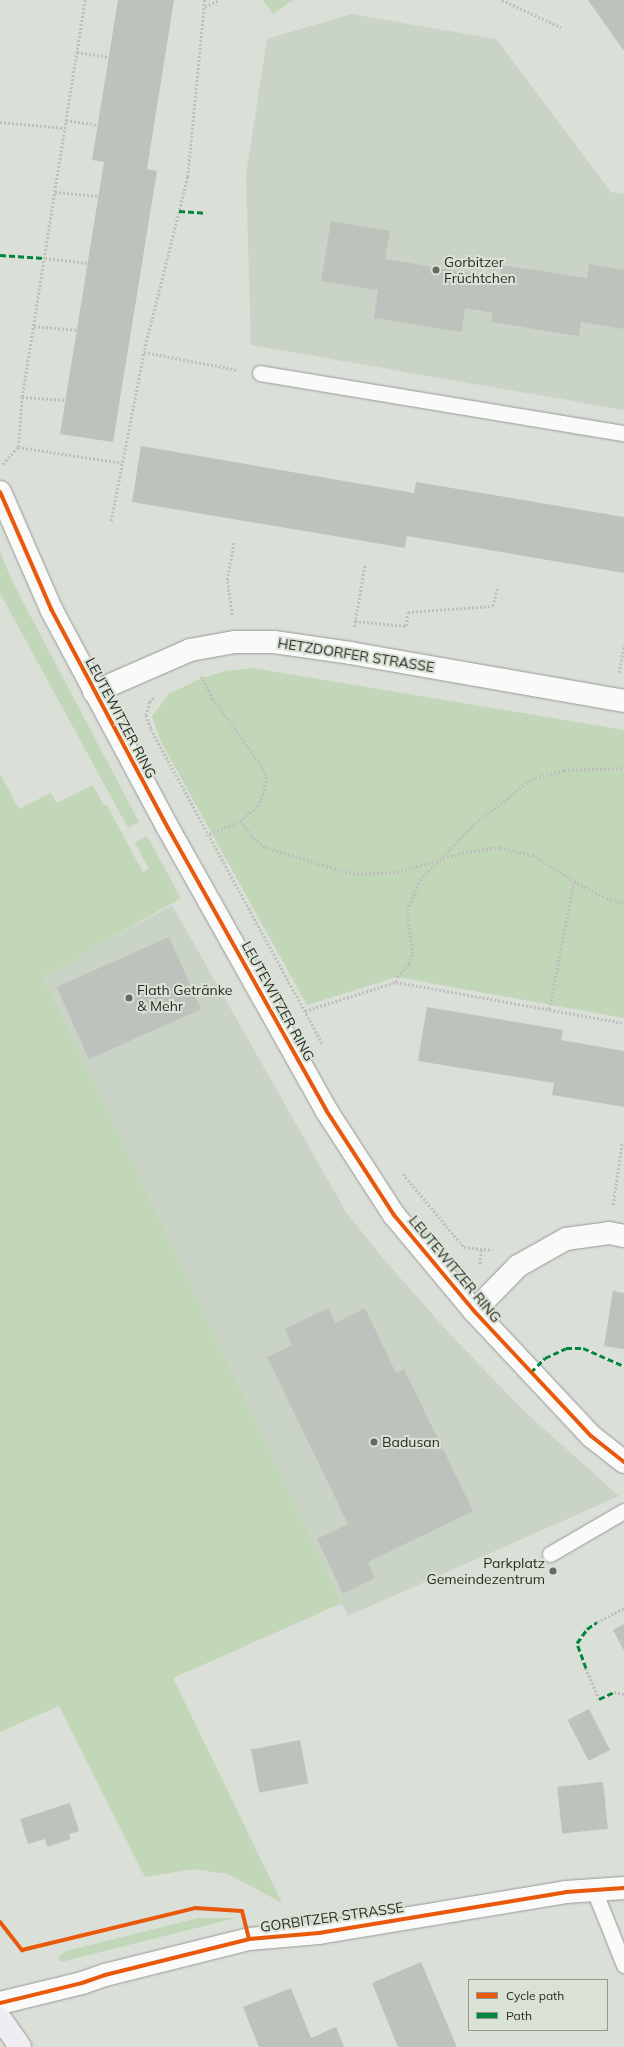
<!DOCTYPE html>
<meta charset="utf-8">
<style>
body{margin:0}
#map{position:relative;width:624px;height:2047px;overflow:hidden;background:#dadfd8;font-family:Mulish,sans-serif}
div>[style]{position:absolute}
.built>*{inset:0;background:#cad4c6}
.green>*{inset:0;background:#c2d6b8}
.building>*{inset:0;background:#bec2bc;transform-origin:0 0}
.path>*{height:2.5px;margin-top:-1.25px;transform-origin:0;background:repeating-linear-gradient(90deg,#bfc0bd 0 2px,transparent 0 4px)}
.roads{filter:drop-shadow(0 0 1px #969a95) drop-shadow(0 0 1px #969a95)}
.service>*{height:15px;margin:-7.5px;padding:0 7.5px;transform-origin:7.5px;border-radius:7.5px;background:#f9faf9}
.minor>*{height:22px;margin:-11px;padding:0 11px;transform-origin:11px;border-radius:11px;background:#f9faf9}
.primary>*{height:22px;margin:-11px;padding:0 11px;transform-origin:11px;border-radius:11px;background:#f0edf2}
.quiet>*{height:3px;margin-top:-1.5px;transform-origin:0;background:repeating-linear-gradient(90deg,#00873e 0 6px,transparent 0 9px)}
.cycleway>*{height:4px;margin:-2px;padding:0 2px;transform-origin:2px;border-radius:2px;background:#e8590c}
.dots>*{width:11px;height:11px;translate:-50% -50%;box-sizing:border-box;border:2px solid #d9e2d5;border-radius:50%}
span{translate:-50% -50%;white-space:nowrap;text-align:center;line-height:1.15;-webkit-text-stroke:4px #d9e2d5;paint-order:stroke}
.poi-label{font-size:14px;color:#282b26}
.left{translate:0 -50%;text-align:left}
.right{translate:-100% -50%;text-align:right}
.street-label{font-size:14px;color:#282b26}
.legend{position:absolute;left:468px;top:1979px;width:140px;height:52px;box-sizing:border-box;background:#d9e2d5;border:1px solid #92998f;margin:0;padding:5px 7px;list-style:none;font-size:12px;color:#282b26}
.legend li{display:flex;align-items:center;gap:8px;height:20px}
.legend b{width:20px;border:1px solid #92998f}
</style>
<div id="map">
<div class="built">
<div style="clip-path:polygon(351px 14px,496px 39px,611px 192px,624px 194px,624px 410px,251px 345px,246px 175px,267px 39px)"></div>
<div style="clip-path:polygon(172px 905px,346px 1212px,381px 1256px,449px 1333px,525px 1412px,619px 1496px,348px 1616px,222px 1355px,44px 976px)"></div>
</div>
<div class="green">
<div style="clip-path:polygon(263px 0,293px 0,273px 14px)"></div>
<div style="clip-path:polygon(0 552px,12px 581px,139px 822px,128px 828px,0 593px)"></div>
<div style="clip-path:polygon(253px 668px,624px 730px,624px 1018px,397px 977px,307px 1005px,160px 740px,152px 716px,169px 694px,202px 678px,225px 671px)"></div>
<div style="clip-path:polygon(0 774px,19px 809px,51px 793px,57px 803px,93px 785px,104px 806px,106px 804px,143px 872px,149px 869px,135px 843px,147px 836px,181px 898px,44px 977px,342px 1603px,173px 1678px,282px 1903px,228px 1874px,193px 1869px,145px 1877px,59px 1706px,0 1732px)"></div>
<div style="clip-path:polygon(198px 1918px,236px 1918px,61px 1962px,59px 1959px,59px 1956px,66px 1951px)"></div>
</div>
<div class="building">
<div style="clip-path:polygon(118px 0,174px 0,147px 169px,157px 171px,113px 442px,60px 434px,104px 162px,92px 160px)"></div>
<div style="clip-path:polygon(588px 0,624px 0,624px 51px)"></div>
<div style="clip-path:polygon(331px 221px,390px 231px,385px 259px,470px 273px,471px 277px,500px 282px,502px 265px,587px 278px,589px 264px,624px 270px,624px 329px,581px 322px,579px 336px,571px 335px,491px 322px,493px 313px,465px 308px,462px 332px,374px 318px,378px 290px,321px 281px)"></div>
<div style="clip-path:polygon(141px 446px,414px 493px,416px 482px,624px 517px,624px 573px,407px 536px,405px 548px,132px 502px)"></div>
<div style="left:169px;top:937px;width:79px;height:123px;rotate:66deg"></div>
<div style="clip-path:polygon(427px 1007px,563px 1030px,561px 1040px,624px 1051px,624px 1107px,552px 1095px,554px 1083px,418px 1061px)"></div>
<div style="clip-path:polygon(613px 1291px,624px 1293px,624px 1349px,604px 1346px)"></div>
<div style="clip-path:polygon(328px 1308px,335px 1323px,365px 1308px,396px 1373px,404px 1369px,473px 1511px,368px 1562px,375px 1578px,343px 1594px,317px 1539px,348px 1524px,267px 1357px,292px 1345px,285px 1329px)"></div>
<div style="clip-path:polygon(624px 1624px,624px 1651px,613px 1630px)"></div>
<div style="left:589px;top:1709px;width:46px;height:24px;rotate:63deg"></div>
<div style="left:300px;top:1740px;width:44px;height:50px;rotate:79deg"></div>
<div style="left:603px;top:1782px;width:47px;height:46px;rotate:84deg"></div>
<div style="clip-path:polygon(70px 1803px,79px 1831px,69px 1834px,71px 1839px,47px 1847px,45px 1839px,28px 1844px,20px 1819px)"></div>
<div style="clip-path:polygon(421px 1962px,457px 2047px,398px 2047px,372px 1983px)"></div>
<div style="clip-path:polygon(291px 1988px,311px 2038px,336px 2027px,344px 2047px,259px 2047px,243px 2007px)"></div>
</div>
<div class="path">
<div style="left:205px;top:0;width:178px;rotate:95.5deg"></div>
<div style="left:188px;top:177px;width:180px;rotate:104.1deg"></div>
<div style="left:144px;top:352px;width:96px;rotate:10.8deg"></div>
<div style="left:502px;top:0;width:65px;rotate:24.6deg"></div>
<div style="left:205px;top:7px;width:16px;rotate:-27deg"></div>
<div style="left:77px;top:52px;width:32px;rotate:9deg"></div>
<div style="left:66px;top:120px;width:32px;rotate:9deg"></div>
<div style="left:0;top:122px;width:65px;rotate:5.3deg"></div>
<div style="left:55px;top:192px;width:44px;rotate:5.2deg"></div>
<div style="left:45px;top:258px;width:43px;rotate:6.6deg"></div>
<div style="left:34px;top:326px;width:43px;rotate:5.3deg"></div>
<div style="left:22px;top:397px;width:44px;rotate:3.9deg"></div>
<div style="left:18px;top:447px;width:50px;rotate:-85.4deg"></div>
<div style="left:22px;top:397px;width:402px;rotate:-81deg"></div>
<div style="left:3px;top:464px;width:23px;rotate:-49deg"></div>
<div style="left:18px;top:447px;width:105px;rotate:8.7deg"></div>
<div style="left:111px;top:521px;width:172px;rotate:-79deg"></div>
<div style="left:232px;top:615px;width:35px;rotate:-98deg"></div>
<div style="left:227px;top:580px;width:39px;rotate:-80deg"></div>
<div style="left:355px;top:621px;width:51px;rotate:5.6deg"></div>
<div style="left:406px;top:626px;width:14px;rotate:-82deg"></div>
<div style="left:408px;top:612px;width:85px;rotate:-4deg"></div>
<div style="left:493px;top:606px;width:19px;rotate:-78deg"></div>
<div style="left:354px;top:627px;width:64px;rotate:-80.1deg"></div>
<div style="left:619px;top:673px;width:29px;rotate:-80deg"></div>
<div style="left:201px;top:676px;width:26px;rotate:62deg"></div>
<div style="left:213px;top:699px;width:79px;rotate:53.7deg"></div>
<div style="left:260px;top:763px;width:16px;rotate:63deg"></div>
<div style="left:267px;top:777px;width:17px;rotate:100deg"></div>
<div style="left:264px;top:794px;width:15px;rotate:118deg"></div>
<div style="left:257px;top:807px;width:21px;rotate:139deg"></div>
<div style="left:241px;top:821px;width:36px;rotate:157deg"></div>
<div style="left:154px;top:698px;width:6px;rotate:135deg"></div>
<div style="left:150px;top:702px;width:14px;rotate:107deg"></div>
<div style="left:146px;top:715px;width:15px;rotate:70deg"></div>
<div style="left:151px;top:729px;width:359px;rotate:61.4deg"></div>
<div style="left:241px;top:821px;width:17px;rotate:54deg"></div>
<div style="left:251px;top:835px;width:18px;rotate:41deg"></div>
<div style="left:265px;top:847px;width:92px;rotate:17.1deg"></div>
<div style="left:353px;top:874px;width:44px;rotate:-2.6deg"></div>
<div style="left:397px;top:872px;width:68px;rotate:-16.3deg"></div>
<div style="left:462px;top:853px;width:38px;rotate:-9deg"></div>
<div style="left:500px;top:847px;width:34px;rotate:14deg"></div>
<div style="left:533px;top:855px;width:49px;rotate:32.4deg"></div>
<div style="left:574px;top:881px;width:36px;rotate:28deg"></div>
<div style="left:606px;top:898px;width:19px;rotate:16deg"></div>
<div style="left:396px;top:982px;width:5px;rotate:-79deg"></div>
<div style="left:397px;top:977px;width:18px;rotate:-47deg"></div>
<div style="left:409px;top:964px;width:10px;rotate:-73deg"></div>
<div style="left:412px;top:954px;width:44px;rotate:-96.5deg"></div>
<div style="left:407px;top:910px;width:33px;rotate:-67deg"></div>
<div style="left:420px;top:880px;width:75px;rotate:-46.1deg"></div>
<div style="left:472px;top:826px;width:75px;rotate:-38.5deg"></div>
<div style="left:531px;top:779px;width:34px;rotate:-15deg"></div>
<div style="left:564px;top:770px;width:60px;rotate:-1.9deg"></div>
<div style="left:549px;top:1009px;width:130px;rotate:-78.9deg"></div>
<div style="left:305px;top:1011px;width:96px;rotate:-17.7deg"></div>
<div style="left:396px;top:982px;width:232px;rotate:10.2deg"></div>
<div style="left:403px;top:1174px;width:95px;rotate:50.1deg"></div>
<div style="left:464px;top:1247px;width:29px;rotate:6deg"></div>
<div style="left:613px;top:1205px;width:64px;rotate:-81.9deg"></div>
<div style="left:480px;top:1264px;width:14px;rotate:-86deg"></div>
<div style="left:597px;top:1622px;width:30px;rotate:-27deg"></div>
<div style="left:586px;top:1668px;width:34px;rotate:67deg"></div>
<div style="left:614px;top:1692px;width:10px;rotate:11deg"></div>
</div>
<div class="roads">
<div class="service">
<div style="left:260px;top:373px;width:369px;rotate:9.4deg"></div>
<div style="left:550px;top:1554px;width:86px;rotate:-30.2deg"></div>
<div style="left:594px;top:1890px;width:81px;rotate:68.2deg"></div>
</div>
<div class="minor">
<div style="left:0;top:492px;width:128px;rotate:66.4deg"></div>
<div style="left:51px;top:609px;width:248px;rotate:61.9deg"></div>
<div style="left:168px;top:828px;width:323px;rotate:60.7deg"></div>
<div style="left:326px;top:1110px;width:125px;rotate:57.1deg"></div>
<div style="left:394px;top:1215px;width:125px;rotate:50.2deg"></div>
<div style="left:474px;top:1311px;width:171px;rotate:46.9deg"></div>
<div style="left:591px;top:1436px;width:42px;rotate:38.2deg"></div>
<div style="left:94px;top:692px;width:105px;rotate:-23.6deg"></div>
<div style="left:190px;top:650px;width:46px;rotate:-10.1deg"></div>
<div style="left:235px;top:642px;width:39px"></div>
<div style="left:274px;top:642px;width:77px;rotate:8.2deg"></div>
<div style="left:350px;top:653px;width:278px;rotate:9.9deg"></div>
<div style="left:474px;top:1311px;width:63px;rotate:-45.6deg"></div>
<div style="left:518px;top:1266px;width:55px;rotate:-29.4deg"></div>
<div style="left:566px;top:1239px;width:43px;rotate:-7.9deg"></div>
<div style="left:609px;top:1233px;width:15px;rotate:11deg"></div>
<div style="left:0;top:2003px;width:84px;rotate:-13.7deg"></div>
<div style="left:82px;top:1983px;width:24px;rotate:-19deg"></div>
<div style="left:105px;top:1975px;width:148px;rotate:-14deg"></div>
<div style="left:249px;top:1939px;width:70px;rotate:-4.9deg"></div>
<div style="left:319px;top:1933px;width:250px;rotate:-9.4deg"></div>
<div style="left:566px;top:1892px;width:58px;rotate:-3.9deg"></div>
</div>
<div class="primary">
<div style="left:0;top:2018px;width:35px;rotate:55deg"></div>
</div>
</div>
<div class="quiet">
<div style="left:179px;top:211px;width:26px;rotate:4deg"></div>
<div style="left:0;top:255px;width:44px;rotate:3.9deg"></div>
<div style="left:531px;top:1372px;width:20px;rotate:-45deg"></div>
<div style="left:545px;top:1358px;width:23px;rotate:-25deg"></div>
<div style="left:566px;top:1348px;width:17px"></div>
<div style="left:583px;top:1348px;width:45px;rotate:23.7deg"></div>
<div style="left:586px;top:1668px;width:27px;rotate:-110deg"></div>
<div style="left:577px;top:1643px;width:17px;rotate:-54deg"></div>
<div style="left:587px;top:1629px;width:12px;rotate:-35deg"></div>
<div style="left:599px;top:1699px;width:17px;rotate:-25deg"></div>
</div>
<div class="cycleway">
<div style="left:0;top:492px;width:128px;rotate:66.4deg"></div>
<div style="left:51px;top:609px;width:248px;rotate:61.9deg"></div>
<div style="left:168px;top:828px;width:323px;rotate:60.7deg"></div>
<div style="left:326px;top:1110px;width:125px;rotate:57.1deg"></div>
<div style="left:394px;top:1215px;width:125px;rotate:50.2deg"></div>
<div style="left:474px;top:1311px;width:171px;rotate:46.9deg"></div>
<div style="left:591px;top:1436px;width:42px;rotate:38.2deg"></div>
<div style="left:0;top:1922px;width:36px;rotate:52deg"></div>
<div style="left:22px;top:1950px;width:178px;rotate:-13.6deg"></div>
<div style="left:195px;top:1908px;width:47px;rotate:3.7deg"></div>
<div style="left:242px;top:1911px;width:29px;rotate:76deg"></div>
<div style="left:0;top:2003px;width:84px;rotate:-13.7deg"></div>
<div style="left:82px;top:1983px;width:24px;rotate:-19deg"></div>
<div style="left:105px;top:1975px;width:148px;rotate:-14deg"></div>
<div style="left:249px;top:1939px;width:70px;rotate:-4.9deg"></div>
<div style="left:319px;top:1933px;width:250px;rotate:-9.4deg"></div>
<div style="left:566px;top:1892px;width:58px;rotate:-3.9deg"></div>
</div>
<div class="dots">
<div style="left:436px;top:270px;background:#666a64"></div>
<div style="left:129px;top:998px;background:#666a64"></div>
<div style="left:374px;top:1442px;background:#666a64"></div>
<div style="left:553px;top:1571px;background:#666a64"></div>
</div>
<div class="poi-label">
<span class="left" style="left:444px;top:270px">Gorbitzer<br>Früchtchen</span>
<span class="left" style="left:137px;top:998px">Flath Getränke<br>&amp; Mehr</span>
<span class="left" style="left:382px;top:1442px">Badusan</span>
<span class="right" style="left:545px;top:1571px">Parkplatz<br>Gemeindezentrum</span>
</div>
<div class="street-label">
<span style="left:356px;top:655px;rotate:9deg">HETZDORFER STRASSE</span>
<span style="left:121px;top:718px;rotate:62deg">LEUTEWITZER RING</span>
<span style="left:278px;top:1001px;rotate:61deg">LEUTEWITZER RING</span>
<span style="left:455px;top:1269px;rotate:50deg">LEUTEWITZER RING</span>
<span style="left:332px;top:1917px;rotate:-8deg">GORBITZER STRASSE</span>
</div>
<ul class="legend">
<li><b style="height:5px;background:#e8590c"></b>Cycle path</li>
<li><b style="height:5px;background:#00873e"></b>Path</li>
</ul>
</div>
